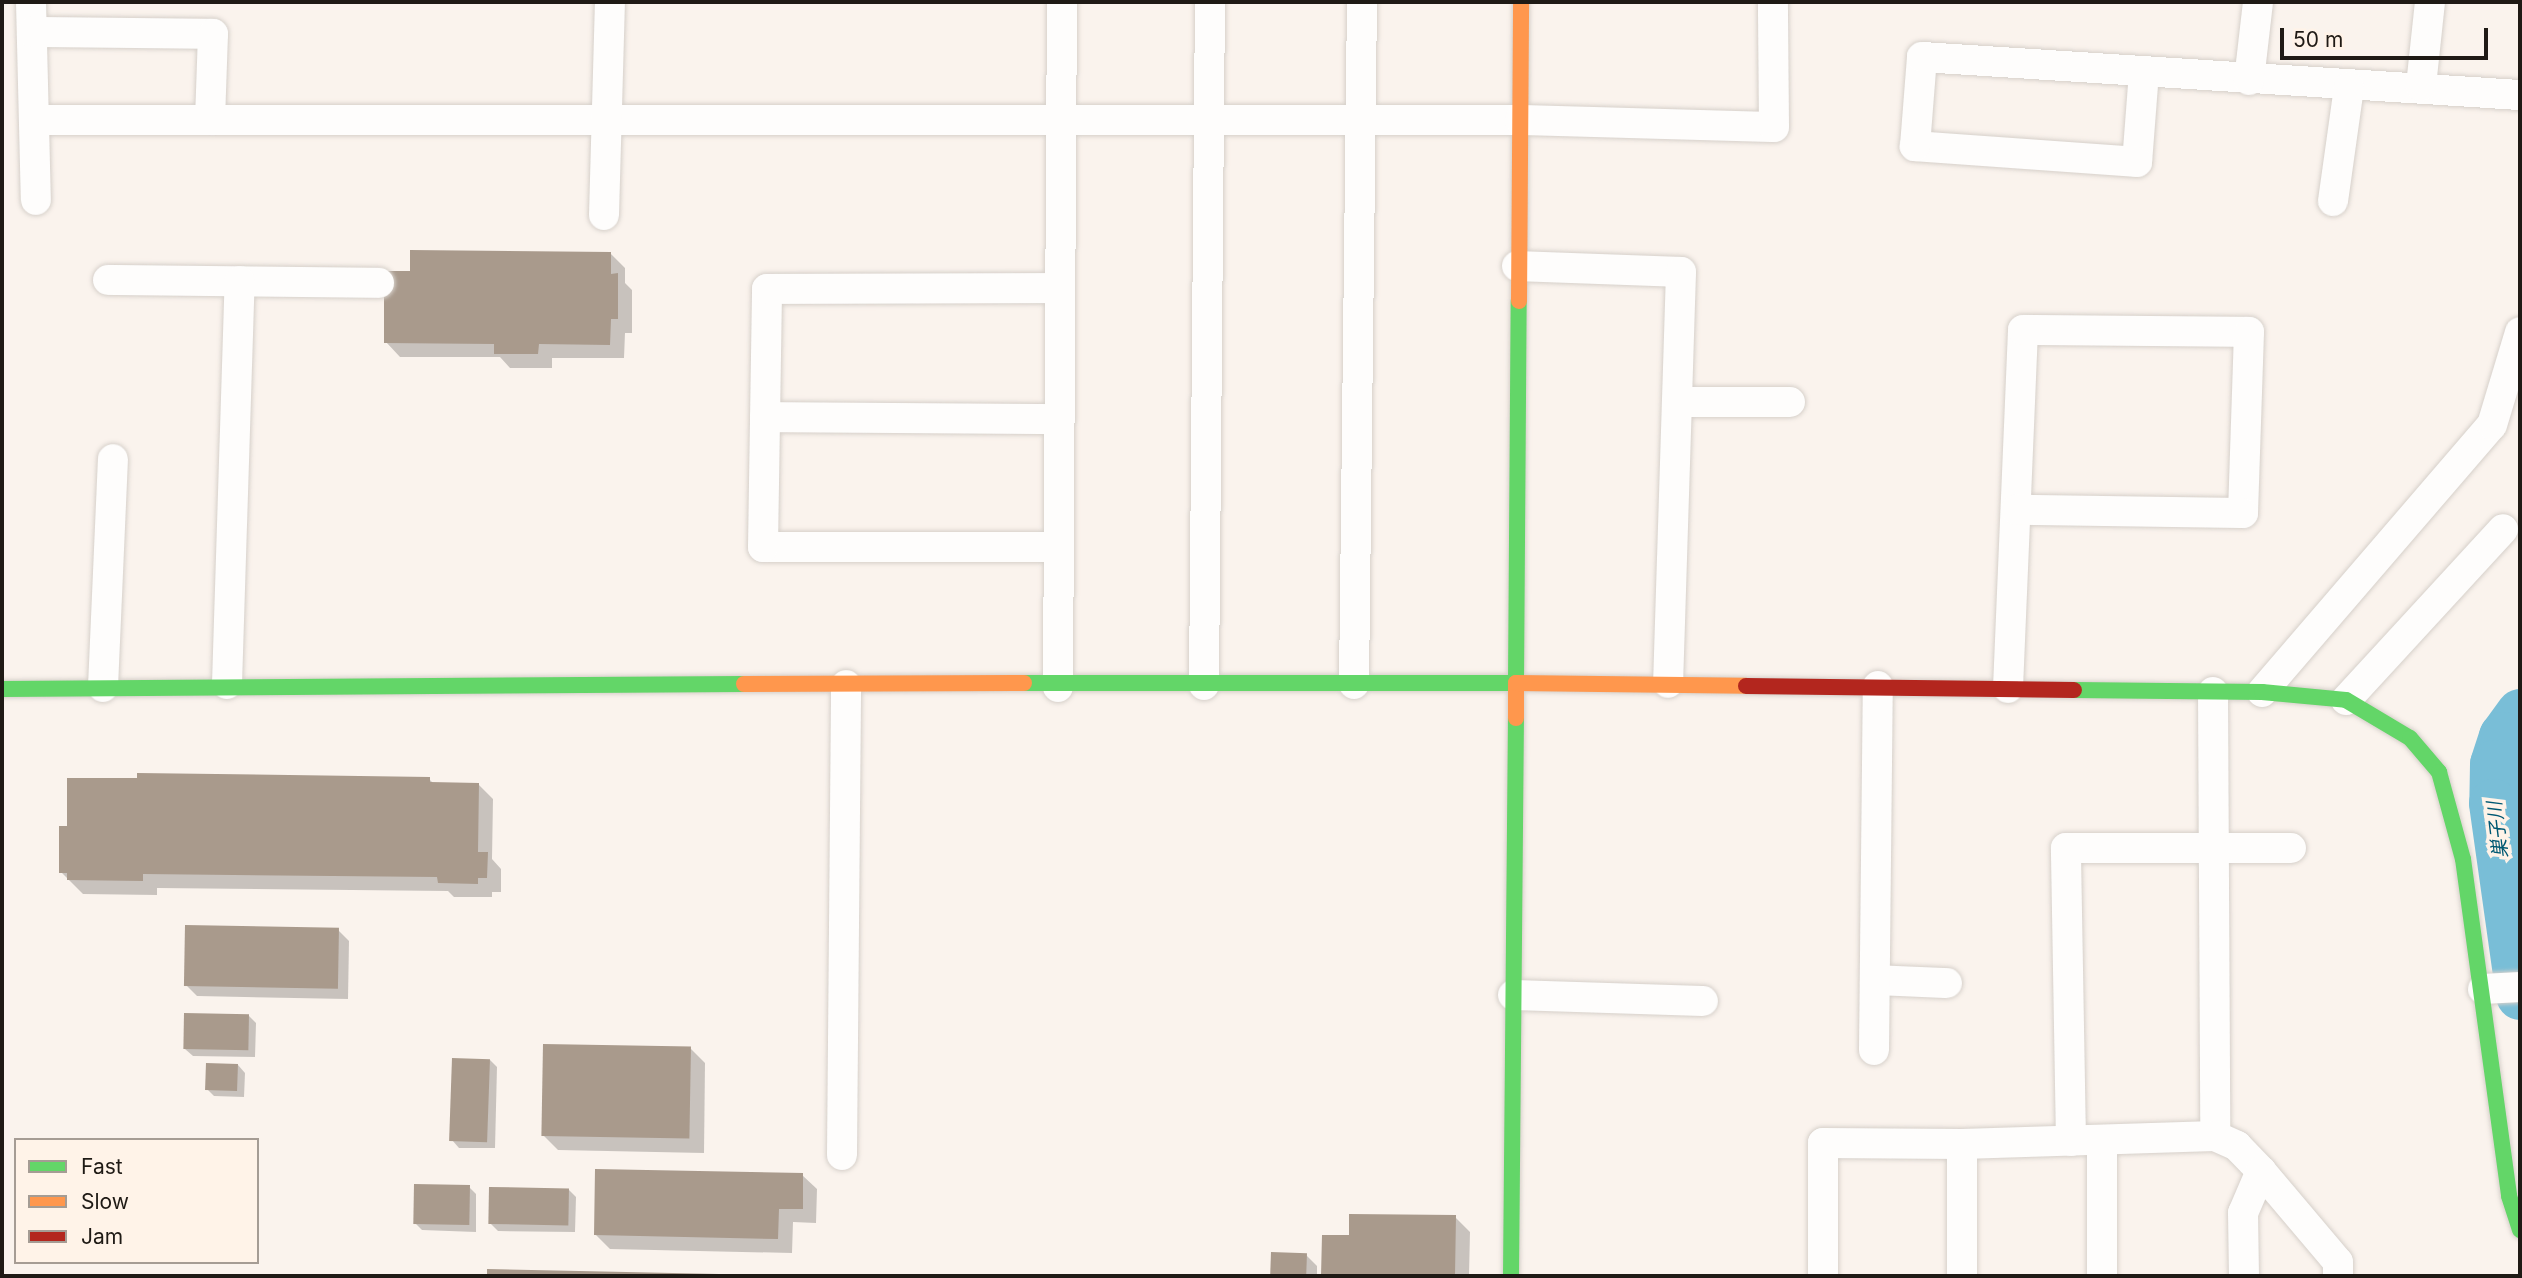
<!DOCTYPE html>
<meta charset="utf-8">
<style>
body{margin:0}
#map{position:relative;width:2522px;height:1278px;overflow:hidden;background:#faf3ed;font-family:Inter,"Noto Sans JP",sans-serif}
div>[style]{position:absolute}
.shadow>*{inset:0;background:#0003}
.river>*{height:49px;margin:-24.5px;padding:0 24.5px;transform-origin:24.5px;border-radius:24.5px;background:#79bed7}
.building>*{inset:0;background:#a99a8c;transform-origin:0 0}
.roads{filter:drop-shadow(0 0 2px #d6d0ca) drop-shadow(0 0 2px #d6d0ca)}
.street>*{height:30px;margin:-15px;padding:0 15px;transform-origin:15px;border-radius:15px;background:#fefdfc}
.fast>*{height:16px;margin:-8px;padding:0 8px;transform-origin:8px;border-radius:8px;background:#63d668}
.slow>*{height:16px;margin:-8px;padding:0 8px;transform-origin:8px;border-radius:8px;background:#ff974d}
.jam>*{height:16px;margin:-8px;padding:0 8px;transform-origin:8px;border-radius:8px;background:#b3261e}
span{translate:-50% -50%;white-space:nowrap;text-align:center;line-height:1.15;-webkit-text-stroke:7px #fff3e8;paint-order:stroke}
.water-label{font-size:19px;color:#005872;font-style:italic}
.frame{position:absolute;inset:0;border:4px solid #1f1a15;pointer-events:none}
.legend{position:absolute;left:14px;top:1138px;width:245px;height:126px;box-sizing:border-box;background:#fff3e8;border:2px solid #a59c94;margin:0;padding:9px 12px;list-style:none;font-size:21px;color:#1f1a15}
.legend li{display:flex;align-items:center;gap:14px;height:35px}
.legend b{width:35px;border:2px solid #a59c94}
.scale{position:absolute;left:2280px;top:28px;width:208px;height:32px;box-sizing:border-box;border:4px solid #1f1a15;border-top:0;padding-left:9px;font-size:21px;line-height:24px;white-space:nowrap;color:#1f1a15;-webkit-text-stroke:5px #fff3e8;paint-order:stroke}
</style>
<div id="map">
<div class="shadow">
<div style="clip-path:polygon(610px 253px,625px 268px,625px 283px,632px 290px,632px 333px,625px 333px,624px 358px,552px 358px,552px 368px,510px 368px,500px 357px,400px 357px,386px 342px,412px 273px)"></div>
<div style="clip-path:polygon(429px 779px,434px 784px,478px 784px,493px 799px,492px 859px,501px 869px,501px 892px,492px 892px,492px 897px,454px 897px,448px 891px,157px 888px,157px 895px,83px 894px,61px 872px)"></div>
<div style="clip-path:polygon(338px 930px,349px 941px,348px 999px,197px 996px,186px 985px)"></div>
<div style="clip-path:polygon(249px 1016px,256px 1023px,255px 1057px,193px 1056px,185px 1049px)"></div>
<div style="clip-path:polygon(691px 1049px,705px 1063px,704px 1153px,558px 1150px,543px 1135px)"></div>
<div style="clip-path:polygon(490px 1060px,497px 1067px,495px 1148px,459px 1148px,452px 1140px)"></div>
<div style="clip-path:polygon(238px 1065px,245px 1073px,244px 1097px,214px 1096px,207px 1089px)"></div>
<div style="clip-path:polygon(802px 1175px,817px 1189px,816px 1223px,793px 1222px,792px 1253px,610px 1249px,595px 1234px)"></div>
<div style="clip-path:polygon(469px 1187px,476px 1194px,476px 1232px,422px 1230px,415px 1223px)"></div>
<div style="clip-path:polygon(569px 1190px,576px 1197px,575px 1232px,498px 1231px,491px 1224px)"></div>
<div style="clip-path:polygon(1455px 1217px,1470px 1232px,1469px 1276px,1323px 1276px,1323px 1236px,1350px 1237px)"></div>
<div style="clip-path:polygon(1273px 1254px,1306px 1255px,1317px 1266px,1317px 1276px,1273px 1276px)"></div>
<div style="clip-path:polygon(488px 1271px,747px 1276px,488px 1276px)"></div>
</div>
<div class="river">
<div style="left:2520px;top:713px;width:29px;rotate:126deg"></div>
<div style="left:2503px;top:736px;width:29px;rotate:108deg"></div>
<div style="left:2494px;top:764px;width:39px;rotate:91deg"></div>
<div style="left:2493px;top:803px;width:194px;rotate:82deg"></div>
</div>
<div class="building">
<div style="clip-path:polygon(410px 250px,611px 252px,611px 274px,618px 273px,618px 319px,611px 319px,610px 345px,539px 344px,538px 354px,494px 354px,494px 344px,384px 343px,384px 271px,410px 271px)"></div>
<div style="clip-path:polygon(137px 773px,430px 777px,430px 782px,479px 783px,478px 852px,488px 852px,487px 878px,478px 878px,478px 884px,438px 883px,437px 877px,143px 874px,143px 881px,67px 880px,67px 873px,59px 873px,59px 826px,67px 826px,67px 778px,137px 778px)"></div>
<div style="left:185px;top:925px;width:154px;height:61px;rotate:1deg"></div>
<div style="left:184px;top:1013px;width:65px;height:36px;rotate:1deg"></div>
<div style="left:543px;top:1044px;width:148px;height:92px;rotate:1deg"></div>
<div style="left:452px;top:1058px;width:38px;height:83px;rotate:2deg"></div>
<div style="left:206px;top:1063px;width:32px;height:27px;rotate:2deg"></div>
<div style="clip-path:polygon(595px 1169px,803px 1173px,803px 1209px,779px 1209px,778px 1239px,594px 1235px)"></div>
<div style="left:414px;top:1184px;width:56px;height:40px;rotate:1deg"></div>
<div style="left:489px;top:1187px;width:80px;height:37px;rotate:1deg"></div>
<div style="clip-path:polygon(1349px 1214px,1456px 1215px,1455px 1276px,1321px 1276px,1322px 1235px,1349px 1235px)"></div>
<div style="left:1271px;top:1252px;width:36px;height:24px;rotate:2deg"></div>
<div style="clip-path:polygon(487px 1269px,719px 1274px,719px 1276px,487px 1276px)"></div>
</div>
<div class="roads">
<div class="street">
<div style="left:31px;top:2px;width:198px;rotate:88.6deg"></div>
<div style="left:32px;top:32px;width:181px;rotate:0.6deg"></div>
<div style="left:213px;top:34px;width:86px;rotate:92deg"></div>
<div style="left:2144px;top:72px;width:90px;rotate:94.4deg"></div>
<div style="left:2137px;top:162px;width:223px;rotate:-175.9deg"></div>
<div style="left:1915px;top:146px;width:89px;rotate:-85.5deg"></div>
<div style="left:1922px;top:57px;width:599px;rotate:3.64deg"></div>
<div style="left:2249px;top:80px;width:79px;rotate:-83.4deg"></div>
<div style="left:2421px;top:86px;width:84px;rotate:-83.9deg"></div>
<div style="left:34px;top:120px;width:1486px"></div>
<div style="left:1520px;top:120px;width:254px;rotate:1.6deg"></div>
<div style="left:1774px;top:127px;width:125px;rotate:-90.5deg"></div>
<div style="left:2333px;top:201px;width:115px;rotate:-82deg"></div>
<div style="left:604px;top:215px;width:213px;rotate:-88.4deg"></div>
<div style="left:1517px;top:266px;width:164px;rotate:2.1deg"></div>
<div style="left:1681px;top:272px;width:411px;rotate:91.8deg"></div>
<div style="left:108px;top:280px;width:271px;rotate:0.6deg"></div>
<div style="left:1677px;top:402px;width:113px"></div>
<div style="left:765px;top:417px;width:294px;rotate:0.4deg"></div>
<div style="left:1058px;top:547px;width:295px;rotate:180deg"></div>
<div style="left:763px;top:547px;width:258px;rotate:-89.1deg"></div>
<div style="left:767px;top:289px;width:292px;rotate:-0.2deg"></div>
<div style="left:227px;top:684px;width:403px;rotate:-88.2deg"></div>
<div style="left:1354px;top:684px;width:682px;rotate:-89.33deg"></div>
<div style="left:1204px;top:685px;width:683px;rotate:-89.5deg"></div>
<div style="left:103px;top:687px;width:228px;rotate:-87.5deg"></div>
<div style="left:1058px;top:687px;width:685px;rotate:-89.67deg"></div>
<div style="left:2008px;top:688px;width:358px;rotate:-87.6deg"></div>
<div style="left:2023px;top:330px;width:226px;rotate:0.5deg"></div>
<div style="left:2249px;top:332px;width:181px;rotate:91.9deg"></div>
<div style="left:2243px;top:513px;width:227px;rotate:-179.2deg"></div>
<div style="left:2213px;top:692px;width:444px;rotate:89.7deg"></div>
<div style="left:2262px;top:692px;width:352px;rotate:-49.3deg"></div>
<div style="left:2492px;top:425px;width:97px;rotate:-73.2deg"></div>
<div style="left:2346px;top:700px;width:232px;rotate:-47.4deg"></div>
<div style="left:1875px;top:980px;width:72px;rotate:2.4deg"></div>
<div style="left:2483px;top:989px;width:37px;rotate:-3deg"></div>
<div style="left:1513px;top:995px;width:190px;rotate:1.8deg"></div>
<div style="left:1874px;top:1050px;width:364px;rotate:-89.4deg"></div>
<div style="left:2071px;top:1141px;width:293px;rotate:-91deg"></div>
<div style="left:2066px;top:848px;width:225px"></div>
<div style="left:2102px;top:1141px;width:135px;rotate:90deg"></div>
<div style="left:1962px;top:1144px;width:132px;rotate:90deg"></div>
<div style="left:842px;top:1155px;width:470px;rotate:-89.5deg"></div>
<div style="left:1823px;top:1276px;width:133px;rotate:-90deg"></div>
<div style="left:1823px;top:1143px;width:139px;rotate:0.4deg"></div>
<div style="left:1962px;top:1144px;width:253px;rotate:-1.8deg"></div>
<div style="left:2215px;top:1136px;width:24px;rotate:24deg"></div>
<div style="left:2237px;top:1146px;width:35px;rotate:46deg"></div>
<div style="left:2261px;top:1171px;width:119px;rotate:49.8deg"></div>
<div style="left:2338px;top:1262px;width:14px;rotate:90deg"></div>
<div style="left:2244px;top:1276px;width:63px;rotate:-90.9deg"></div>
<div style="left:2243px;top:1213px;width:46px;rotate:-66.8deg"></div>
</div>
<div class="fast">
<div style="left:1024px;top:683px;width:492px"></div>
<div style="left:1516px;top:683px;width:382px;rotate:-89.6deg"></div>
<div style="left:2px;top:689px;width:742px;rotate:-0.39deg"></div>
<div style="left:2074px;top:690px;width:188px;rotate:0.6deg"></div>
<div style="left:2262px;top:692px;width:84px;rotate:5.4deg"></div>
<div style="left:2346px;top:700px;width:74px;rotate:30.7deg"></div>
<div style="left:2410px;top:738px;width:45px;rotate:49.5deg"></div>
<div style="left:2439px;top:772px;width:90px;rotate:74.6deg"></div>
<div style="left:2463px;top:859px;width:340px;rotate:82.2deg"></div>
<div style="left:2509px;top:1196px;width:36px;rotate:72deg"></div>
<div style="left:1511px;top:1276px;width:558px;rotate:-89.49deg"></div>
</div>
<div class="slow">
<div style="left:1519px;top:301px;width:299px;rotate:-89.6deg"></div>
<div style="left:744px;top:684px;width:280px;rotate:-0.2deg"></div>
<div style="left:1516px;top:718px;width:35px;rotate:-90deg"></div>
<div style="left:1516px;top:683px;width:230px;rotate:0.7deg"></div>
</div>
<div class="jam">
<div style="left:1746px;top:686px;width:328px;rotate:0.7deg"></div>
</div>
</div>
<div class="water-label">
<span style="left:2498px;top:830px;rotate:-97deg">巣子川</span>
</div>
<div class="frame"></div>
<ul class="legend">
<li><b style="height:9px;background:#63d668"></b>Fast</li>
<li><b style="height:9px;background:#ff974d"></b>Slow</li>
<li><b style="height:9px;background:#b3261e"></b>Jam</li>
</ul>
<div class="scale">50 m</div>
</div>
